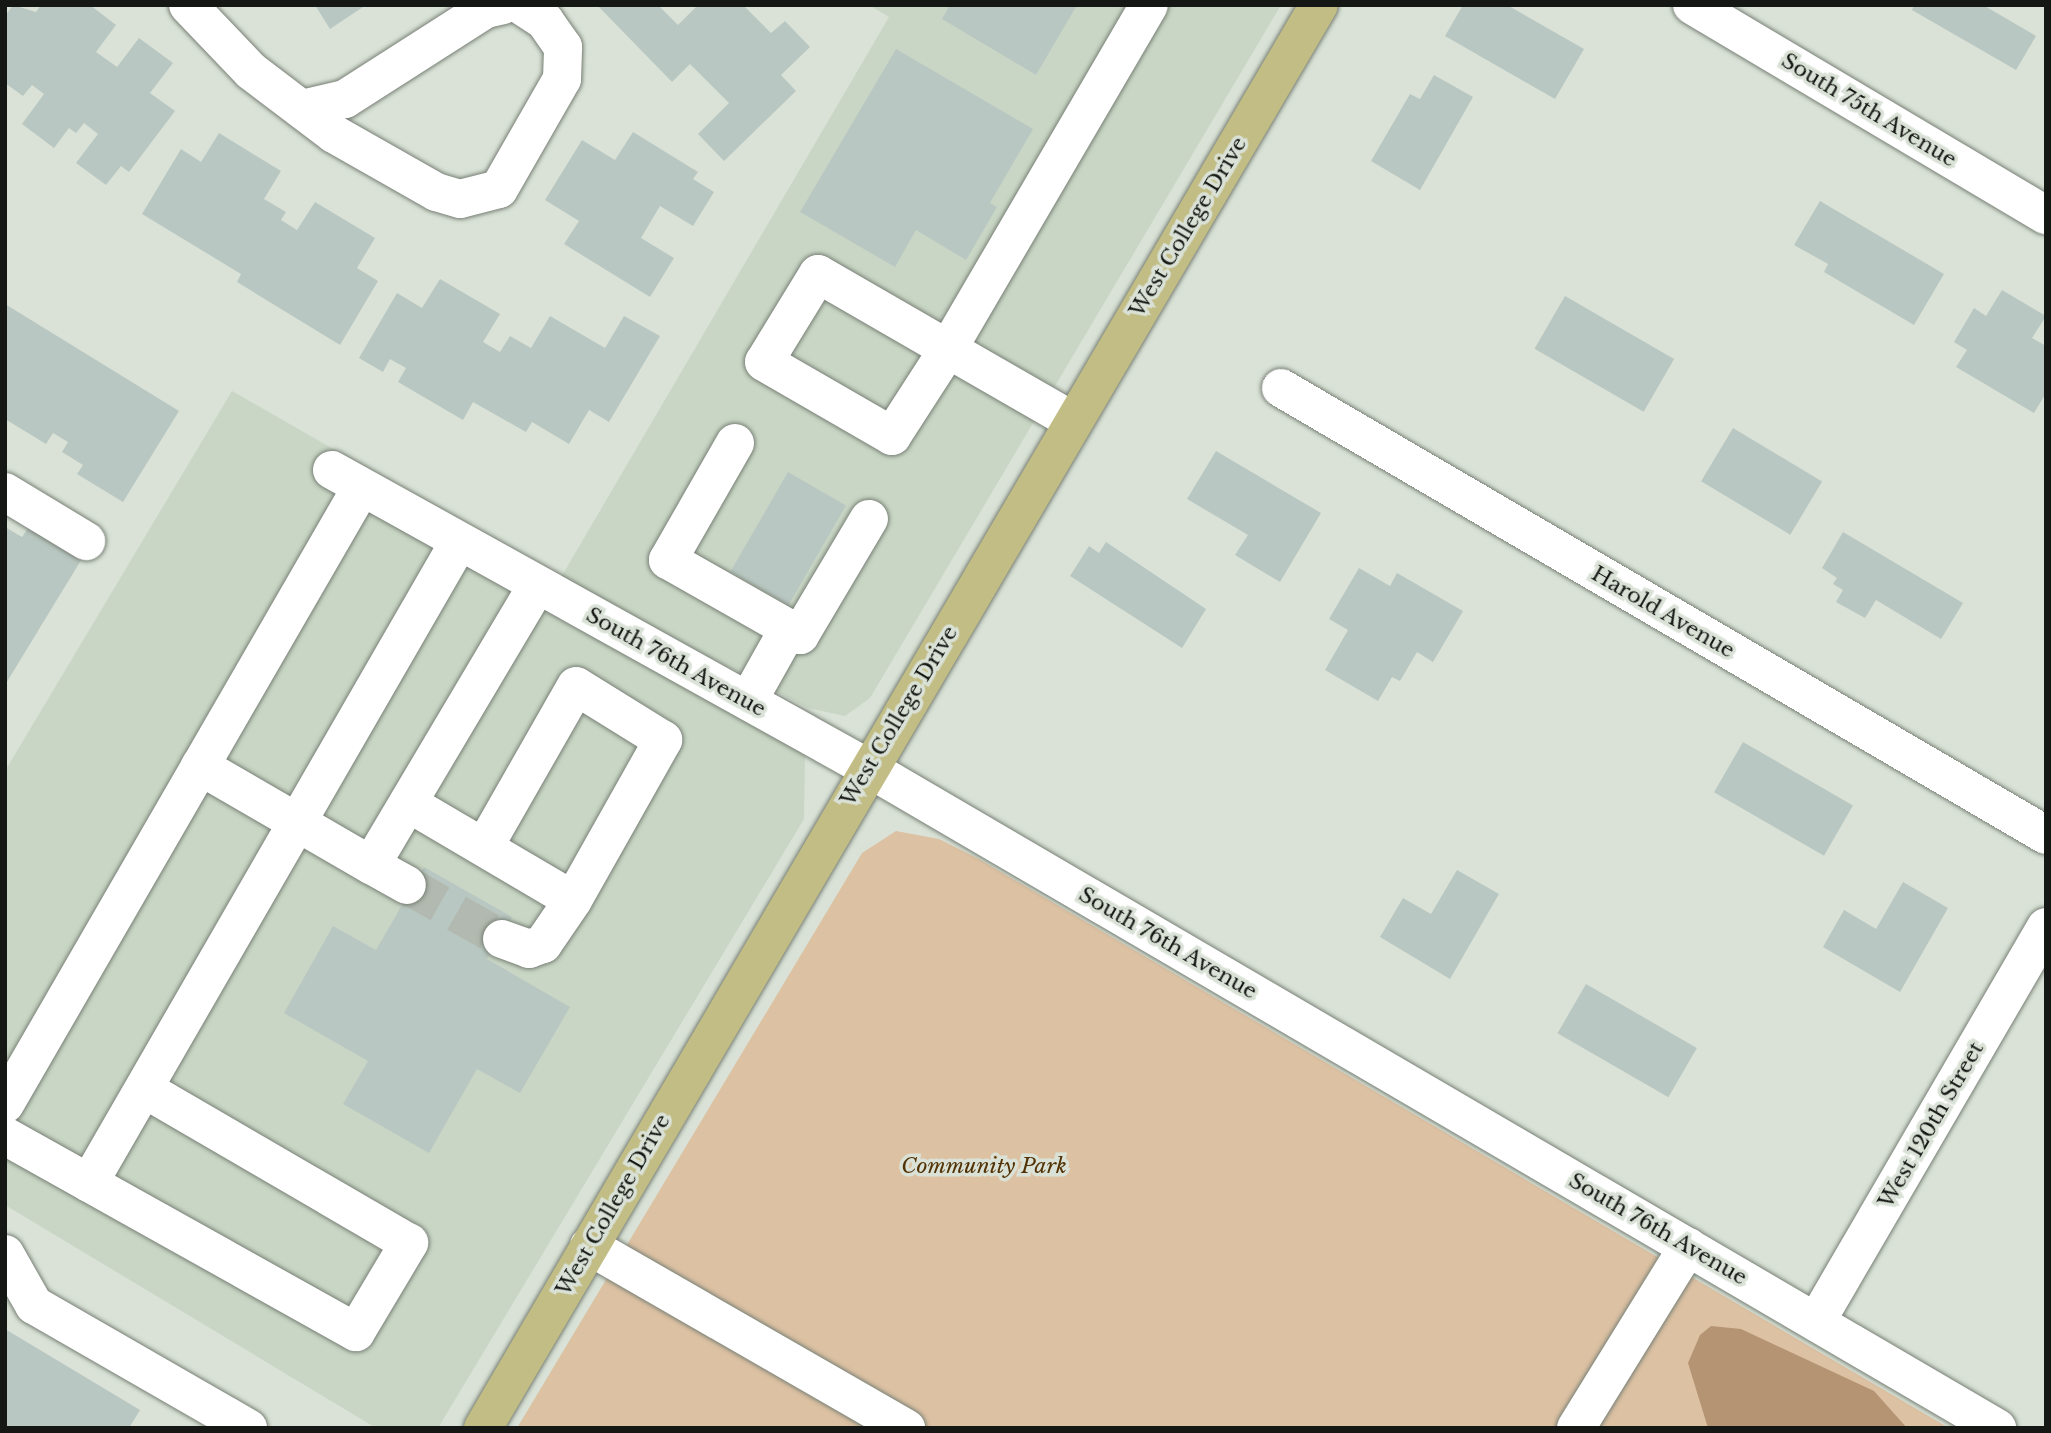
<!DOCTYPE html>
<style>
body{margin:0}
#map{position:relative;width:2051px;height:1433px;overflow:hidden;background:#dae2d7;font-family:"Libre Baskerville",serif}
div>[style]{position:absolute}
.built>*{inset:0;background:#c9d6c5}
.green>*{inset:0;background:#ddc1a3}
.forest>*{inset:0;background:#b49472}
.building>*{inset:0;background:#b9c7c2;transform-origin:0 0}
.minor-tunnel>*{height:38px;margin-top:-19px;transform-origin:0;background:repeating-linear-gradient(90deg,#b2b9b0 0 38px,transparent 0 57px)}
.roads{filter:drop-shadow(0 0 2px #788076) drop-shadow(0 0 2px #788076)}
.minor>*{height:38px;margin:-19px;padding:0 19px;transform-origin:19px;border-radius:19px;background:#fff}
.major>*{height:38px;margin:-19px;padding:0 19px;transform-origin:19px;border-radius:19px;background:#c2bc85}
span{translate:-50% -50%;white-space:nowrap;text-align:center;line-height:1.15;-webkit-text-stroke:7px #dae2d7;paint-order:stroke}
.street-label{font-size:21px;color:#141713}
.park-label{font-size:21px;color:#523205;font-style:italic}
.frame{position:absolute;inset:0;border:7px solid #141713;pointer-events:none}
</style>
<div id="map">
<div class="built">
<div style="clip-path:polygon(869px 5px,1281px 5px,870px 698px,845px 716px,808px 708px,561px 580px,546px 609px,805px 755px,804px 819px,438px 1428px,376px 1428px,5px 1205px,5px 771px,232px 391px,560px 579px,889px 17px)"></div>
</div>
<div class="green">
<div style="clip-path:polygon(896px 831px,939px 839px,979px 859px,1949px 1428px,517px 1428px,862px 853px)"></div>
</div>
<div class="forest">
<div style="clip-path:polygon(1711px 1326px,1741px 1329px,1874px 1391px,1907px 1428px,1708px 1428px,1688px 1363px,1700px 1335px)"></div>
</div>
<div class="building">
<div style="clip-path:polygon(13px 5px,36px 12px,41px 5px,90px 5px,116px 25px,96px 52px,117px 67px,139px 38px,173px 63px,150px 93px,175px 111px,129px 172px,121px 166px,106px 185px,76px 163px,98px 134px,84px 123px,76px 133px,69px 128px,54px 148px,22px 124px,44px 94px,32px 85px,23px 96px,5px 83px,5px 16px)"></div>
<div style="clip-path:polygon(315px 5px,366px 5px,330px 29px)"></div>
<div style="clip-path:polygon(597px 5px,658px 5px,678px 25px,698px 5px,743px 5px,771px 33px,785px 21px,810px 47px,781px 75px,796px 91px,724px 161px,698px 134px,729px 103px,690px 64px,672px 82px)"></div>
<div style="clip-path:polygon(950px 5px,1077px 5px,1036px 75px,942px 19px)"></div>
<div style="clip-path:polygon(1463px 5px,1507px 5px,1584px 49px,1555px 99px,1445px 36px)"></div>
<div style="clip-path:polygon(1914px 5px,1983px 5px,2036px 36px,2016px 70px,1912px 10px)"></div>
<div style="clip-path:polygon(896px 49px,1033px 129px,990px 203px,997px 207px,966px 260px,916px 230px,895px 267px,800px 212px)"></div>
<div style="clip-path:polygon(1434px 75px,1473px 97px,1420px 190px,1371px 161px,1410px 94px,1420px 99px)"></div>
<div style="clip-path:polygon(633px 132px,698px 172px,693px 179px,714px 192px,693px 226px,660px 206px,641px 238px,674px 258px,650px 297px,564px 244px,579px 221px,545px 200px,582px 140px,615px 160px)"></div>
<div style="clip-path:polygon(219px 133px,281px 171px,264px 199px,286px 212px,281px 220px,297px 230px,315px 202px,375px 238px,357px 268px,378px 281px,340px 345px,237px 282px,241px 274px,142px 214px,181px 149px,201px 162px)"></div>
<div style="clip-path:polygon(1820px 201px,1944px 274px,1914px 325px,1824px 272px,1828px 264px,1794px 245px)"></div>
<div style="clip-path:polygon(440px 279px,500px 314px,483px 342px,500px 352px,510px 336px,531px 348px,550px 316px,605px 348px,624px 316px,660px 336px,609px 422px,589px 410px,569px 444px,532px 422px,526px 432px,473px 402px,463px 420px,398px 382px,406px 368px,390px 359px,383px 372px,359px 358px,397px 293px,422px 308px)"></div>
<div style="clip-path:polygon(2002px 290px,2046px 316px,2032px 338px,2046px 346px,2046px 393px,2034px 413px,1956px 367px,1967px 350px,1954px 342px,1974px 308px,1986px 316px)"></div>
<div style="left:1565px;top:296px;width:126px;height:61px;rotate:30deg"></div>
<div style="clip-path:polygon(5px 304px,179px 411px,123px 502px,77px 474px,83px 465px,62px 452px,68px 442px,53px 433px,46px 444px,5px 419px)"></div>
<div style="left:1733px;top:428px;width:104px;height:62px;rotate:31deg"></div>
<div style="clip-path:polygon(1216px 451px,1321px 513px,1280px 582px,1235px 555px,1248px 535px,1187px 499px)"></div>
<div style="left:788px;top:472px;width:67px;height:115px;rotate:30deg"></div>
<div style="clip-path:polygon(30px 525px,83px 557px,5px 685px,5px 527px,22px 537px)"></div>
<div style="clip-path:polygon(1843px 532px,1963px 603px,1941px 639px,1876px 600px,1865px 618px,1836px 602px,1843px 590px,1833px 584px,1837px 578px,1822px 568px)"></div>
<div style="clip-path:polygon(1106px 542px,1206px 609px,1182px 648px,1070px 576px,1089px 546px,1099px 553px)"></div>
<div style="clip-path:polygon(1359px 568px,1390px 586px,1397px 573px,1463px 611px,1433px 662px,1417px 652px,1400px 681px,1392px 677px,1378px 701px,1325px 670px,1348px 630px,1329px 619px)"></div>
<div style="left:1743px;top:742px;width:127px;height:58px;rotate:30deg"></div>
<div style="clip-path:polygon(424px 867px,512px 917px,487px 959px,570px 1007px,520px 1093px,477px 1069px,429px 1153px,343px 1104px,368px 1061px,284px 1013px,333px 926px,376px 950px)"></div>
<div style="clip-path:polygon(1457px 870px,1499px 894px,1450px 979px,1380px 937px,1403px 898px,1431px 914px)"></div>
<div style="clip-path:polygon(1903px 882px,1948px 908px,1900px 992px,1823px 947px,1844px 910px,1876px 929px)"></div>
<div style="left:1586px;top:984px;width:128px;height:57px;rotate:30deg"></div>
<div style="clip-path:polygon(5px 1329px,140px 1410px,129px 1428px,5px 1428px)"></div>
</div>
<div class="minor-tunnel">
<div style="left:407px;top:885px;width:109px;rotate:29.6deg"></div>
</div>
<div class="roads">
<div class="minor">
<div style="left:188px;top:5px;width:91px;rotate:46.3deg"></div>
<div style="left:251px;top:71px;width:104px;rotate:37.2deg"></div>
<div style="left:334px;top:134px;width:117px;rotate:29.6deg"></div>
<div style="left:436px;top:192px;width:25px;rotate:16deg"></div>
<div style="left:460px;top:199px;width:40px;rotate:-14.4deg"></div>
<div style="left:499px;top:189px;width:127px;rotate:-60.2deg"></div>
<div style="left:562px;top:79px;width:32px;rotate:-88deg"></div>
<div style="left:563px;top:47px;width:32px;rotate:-125deg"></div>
<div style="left:545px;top:21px;width:30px;rotate:-147deg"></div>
<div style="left:1692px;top:5px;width:412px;rotate:30.7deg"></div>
<div style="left:302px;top:109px;width:44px;rotate:-13.1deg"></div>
<div style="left:345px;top:99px;width:167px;rotate:-32.6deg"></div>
<div style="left:486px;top:9px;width:17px;rotate:-13deg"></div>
<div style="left:1281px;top:388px;width:886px;rotate:30.3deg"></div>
<div style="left:1073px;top:421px;width:144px;rotate:-150.1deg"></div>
<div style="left:948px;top:349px;width:150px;rotate:-150deg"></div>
<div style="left:818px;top:274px;width:103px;rotate:121.5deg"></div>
<div style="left:764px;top:362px;width:148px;rotate:30deg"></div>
<div style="left:892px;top:436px;width:103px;rotate:-57.2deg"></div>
<div style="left:948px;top:349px;width:398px;rotate:-59.7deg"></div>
<div style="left:735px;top:443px;width:135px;rotate:119.8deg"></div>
<div style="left:668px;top:560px;width:152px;rotate:29.6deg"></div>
<div style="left:800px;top:635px;width:135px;rotate:-59.3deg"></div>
<div style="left:332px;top:470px;width:613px;rotate:29.07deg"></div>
<div style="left:868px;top:768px;width:1308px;rotate:30.31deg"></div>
<div style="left:5px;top:492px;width:95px;rotate:31.2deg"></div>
<div style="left:748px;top:701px;width:84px;rotate:-60.7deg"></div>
<div style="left:200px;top:766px;width:198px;rotate:30.1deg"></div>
<div style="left:371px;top:865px;width:326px;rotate:-59.3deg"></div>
<div style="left:408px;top:803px;width:191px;rotate:30.5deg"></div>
<div style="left:573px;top:900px;width:184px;rotate:-60.6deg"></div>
<div style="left:663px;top:740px;width:102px;rotate:-148.2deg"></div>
<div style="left:576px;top:686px;width:185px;rotate:119.7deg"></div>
<div style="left:371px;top:865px;width:41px;rotate:29.1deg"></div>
<div style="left:502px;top:939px;width:29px;rotate:20deg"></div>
<div style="left:529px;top:949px;width:15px;rotate:-20deg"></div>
<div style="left:543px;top:944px;width:53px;rotate:-55.7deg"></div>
<div style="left:5px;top:1104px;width:711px;rotate:-59.98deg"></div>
<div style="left:5px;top:1136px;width:402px;rotate:29.2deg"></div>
<div style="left:356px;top:1332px;width:104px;rotate:-59.2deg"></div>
<div style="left:409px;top:1243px;width:306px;rotate:-149.8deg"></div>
<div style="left:89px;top:1183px;width:740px;rotate:-60.01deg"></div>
<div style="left:589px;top:1246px;width:366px;rotate:29.9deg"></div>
<div style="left:5px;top:1254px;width:59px;rotate:60.4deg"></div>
<div style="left:34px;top:1305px;width:247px;rotate:29.9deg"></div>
<div style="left:1816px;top:1322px;width:457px;rotate:-59.8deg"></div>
<div style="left:1576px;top:1428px;width:213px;rotate:-58.3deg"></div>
</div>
<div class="major">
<div style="left:483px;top:1428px;width:1650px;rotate:-59.57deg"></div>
</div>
</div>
<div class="street-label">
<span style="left:1869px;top:110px;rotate:31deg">South 75th Avenue</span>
<span style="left:1188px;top:227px;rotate:-59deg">West College Drive</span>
<span style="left:1663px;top:612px;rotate:30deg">Harold Avenue</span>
<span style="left:676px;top:662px;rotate:29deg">South 76th Avenue</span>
<span style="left:899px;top:716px;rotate:-59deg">West College Drive</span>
<span style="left:1168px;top:943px;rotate:30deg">South 76th Avenue</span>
<span style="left:1931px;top:1125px;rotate:-60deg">West 120th Street</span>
<span style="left:613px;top:1205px;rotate:-60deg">West College Drive</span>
<span style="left:1658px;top:1229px;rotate:30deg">South 76th Avenue</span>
</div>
<div class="park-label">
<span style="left:984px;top:1166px">Community Park</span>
</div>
<div class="frame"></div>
</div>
